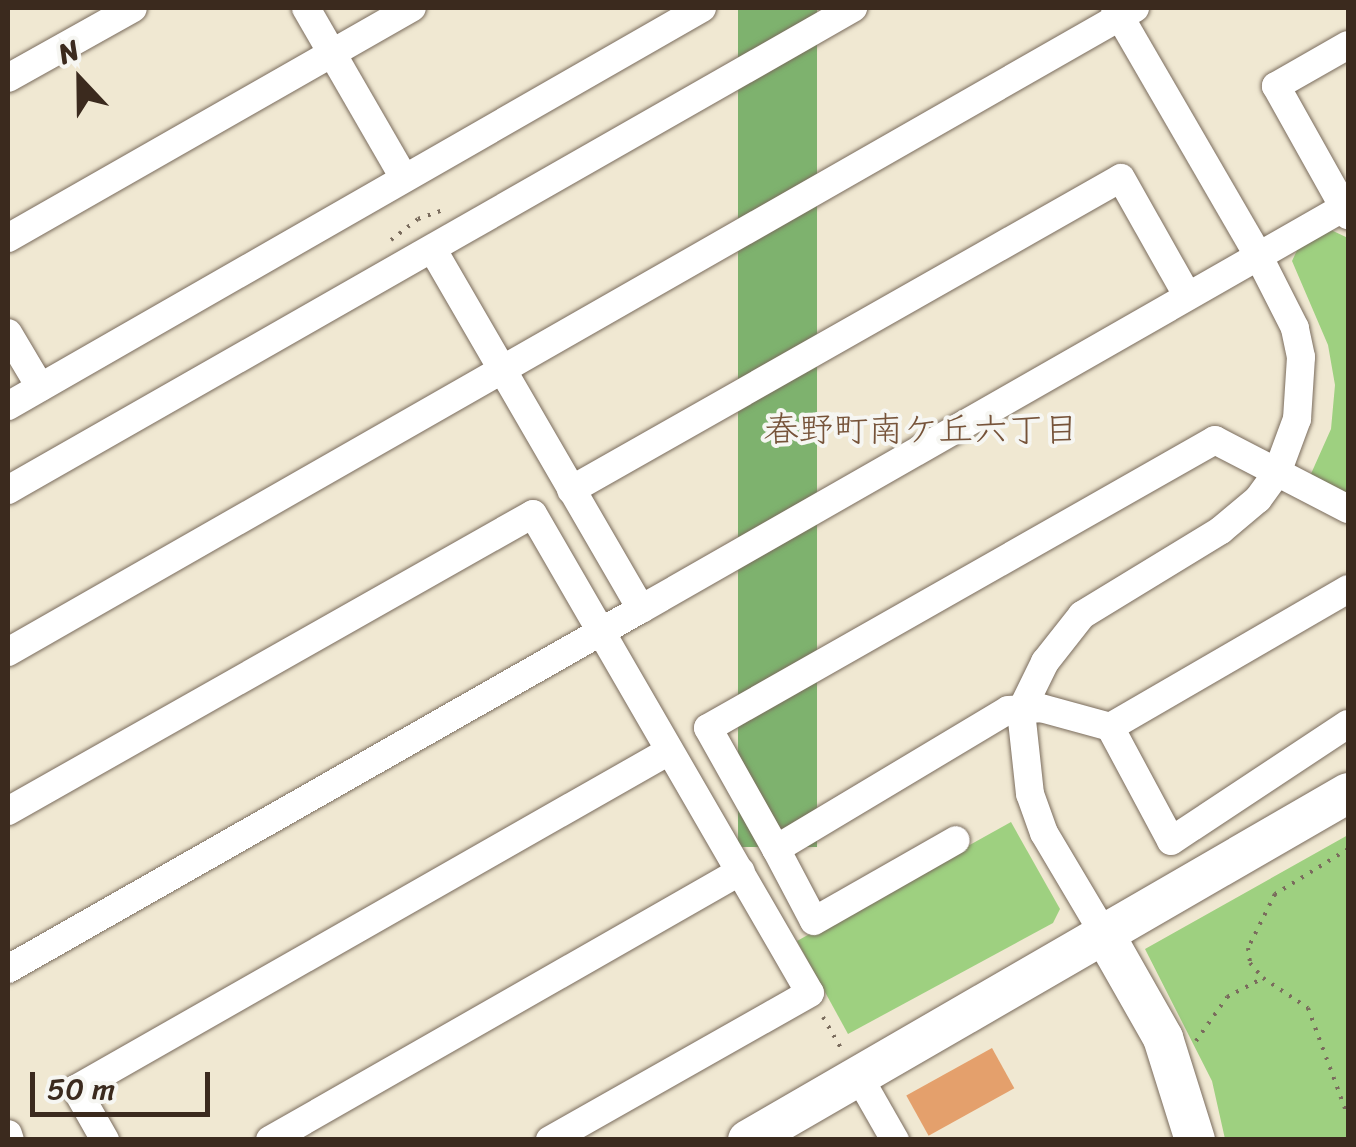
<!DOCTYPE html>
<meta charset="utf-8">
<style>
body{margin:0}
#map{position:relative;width:1356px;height:1147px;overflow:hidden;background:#f0e8d2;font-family:Sriracha,"Klee One",sans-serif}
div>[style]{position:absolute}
.green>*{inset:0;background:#9ed080}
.forest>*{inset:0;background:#7eb26e;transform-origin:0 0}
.building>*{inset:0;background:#e4a06c;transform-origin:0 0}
.path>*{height:4px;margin-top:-2px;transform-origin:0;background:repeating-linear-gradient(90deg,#7a6c5d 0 2.5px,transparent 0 10.5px)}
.roads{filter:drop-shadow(0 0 2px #7a6c5d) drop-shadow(0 0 2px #7a6c5d)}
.street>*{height:28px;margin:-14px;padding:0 14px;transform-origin:14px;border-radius:14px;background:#fff}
.secondary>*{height:40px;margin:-20px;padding:0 20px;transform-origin:20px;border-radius:20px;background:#fff}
span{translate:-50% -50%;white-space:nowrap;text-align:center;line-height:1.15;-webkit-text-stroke:8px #f6f6f2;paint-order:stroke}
.neighbourhood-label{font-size:35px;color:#765339}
.frame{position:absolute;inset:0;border:10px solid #3b2a1e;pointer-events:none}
.north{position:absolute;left:30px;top:30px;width:100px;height:100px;-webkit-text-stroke:8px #f6f6f2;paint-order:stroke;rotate:338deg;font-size:28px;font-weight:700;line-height:40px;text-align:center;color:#3b2a1e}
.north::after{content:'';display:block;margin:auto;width:35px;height:45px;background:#3b2a1e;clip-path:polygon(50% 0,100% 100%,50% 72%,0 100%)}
.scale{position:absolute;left:30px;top:1072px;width:180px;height:45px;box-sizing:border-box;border:5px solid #3b2a1e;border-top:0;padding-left:12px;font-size:30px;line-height:35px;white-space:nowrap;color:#3b2a1e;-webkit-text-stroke:8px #f6f6f2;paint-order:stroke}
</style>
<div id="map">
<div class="green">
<div style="clip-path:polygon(1331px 230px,1348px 238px,1348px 496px,1310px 476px,1331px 429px,1335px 385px,1328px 345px,1292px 261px,1299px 246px)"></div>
<div style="clip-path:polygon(1011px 822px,1060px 909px,1053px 923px,848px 1034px,797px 941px)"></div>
<div style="clip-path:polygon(1348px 835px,1348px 1139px,1225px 1139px,1212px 1081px,1145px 949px)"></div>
</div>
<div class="forest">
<div style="left:738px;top:8px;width:79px;height:839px"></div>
</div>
<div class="building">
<div style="left:992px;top:1048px;width:46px;height:98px;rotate:61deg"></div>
</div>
<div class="path">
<div style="left:391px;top:240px;width:34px;rotate:-38deg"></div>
<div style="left:418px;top:219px;width:27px;rotate:-20deg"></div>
<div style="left:1348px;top:849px;width:86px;rotate:148.3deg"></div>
<div style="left:1275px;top:894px;width:60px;rotate:116.6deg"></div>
<div style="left:1248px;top:948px;width:15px;rotate:82deg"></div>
<div style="left:1250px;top:963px;width:20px;rotate:49deg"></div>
<div style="left:1263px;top:978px;width:54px;rotate:33.7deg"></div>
<div style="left:1308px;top:1008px;width:116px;rotate:69.8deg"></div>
<div style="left:823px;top:1017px;width:36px;rotate:60deg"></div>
<div style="left:1196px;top:1041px;width:54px;rotate:-54.8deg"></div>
<div style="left:1227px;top:997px;width:41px;rotate:-27.8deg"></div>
<div style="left:1348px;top:1140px;width:1px;rotate:-90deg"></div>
</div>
<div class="roads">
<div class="street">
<div style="left:306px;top:8px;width:194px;rotate:60deg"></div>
<div style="left:1348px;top:45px;width:83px;rotate:150.3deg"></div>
<div style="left:1276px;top:86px;width:148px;rotate:60.8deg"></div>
<div style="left:8px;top:78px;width:143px;rotate:-29.2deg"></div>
<div style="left:8px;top:238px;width:465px;rotate:-29.7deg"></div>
<div style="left:433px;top:250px;width:415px;rotate:59.9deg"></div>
<div style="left:641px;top:609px;width:814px;rotate:-29.74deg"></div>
<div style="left:8px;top:333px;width:63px;rotate:59.3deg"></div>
<div style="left:8px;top:406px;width:800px;rotate:-29.83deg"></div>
<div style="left:8px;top:490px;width:973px;rotate:-29.7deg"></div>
<div style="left:571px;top:490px;width:632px;rotate:-29.57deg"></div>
<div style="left:1121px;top:178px;width:134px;rotate:60.6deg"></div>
<div style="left:1348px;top:509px;width:150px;rotate:-152.6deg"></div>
<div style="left:1215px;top:440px;width:583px;rotate:150.4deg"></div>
<div style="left:708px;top:728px;width:139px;rotate:60.7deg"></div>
<div style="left:776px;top:849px;width:270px;rotate:-30.9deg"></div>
<div style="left:1008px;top:710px;width:33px;rotate:-3deg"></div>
<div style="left:1041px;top:708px;width:72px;rotate:15.4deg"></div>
<div style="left:1110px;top:727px;width:129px;rotate:61.8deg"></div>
<div style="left:1171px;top:841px;width:212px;rotate:-33.5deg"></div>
<div style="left:8px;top:652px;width:1298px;rotate:-29.74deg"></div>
<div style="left:1110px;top:727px;width:275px;rotate:-30.1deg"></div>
<div style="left:8px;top:811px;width:603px;rotate:-29.5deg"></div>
<div style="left:533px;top:514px;width:553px;rotate:59.96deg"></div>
<div style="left:810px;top:993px;width:299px;rotate:150.5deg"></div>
<div style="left:776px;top:849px;width:81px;rotate:62.2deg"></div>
<div style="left:814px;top:921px;width:163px;rotate:-29.7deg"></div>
<div style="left:1104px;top:934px;width:117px;rotate:-120.7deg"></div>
<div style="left:1044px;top:833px;width:41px;rotate:-109.7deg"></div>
<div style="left:1030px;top:794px;width:83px;rotate:-96.2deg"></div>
<div style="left:1021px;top:711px;width:55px;rotate:-63.9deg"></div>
<div style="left:1045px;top:662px;width:60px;rotate:-51.8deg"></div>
<div style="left:1082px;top:615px;width:163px;rotate:-31.4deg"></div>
<div style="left:1221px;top:530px;width:48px;rotate:-40deg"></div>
<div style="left:1258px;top:499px;width:32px;rotate:-54deg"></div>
<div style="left:1277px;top:473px;width:58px;rotate:-69.7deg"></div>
<div style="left:1297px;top:419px;width:62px;rotate:-86.3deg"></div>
<div style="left:1301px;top:357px;width:30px;rotate:-102deg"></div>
<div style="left:1295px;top:328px;width:82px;rotate:-116.9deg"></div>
<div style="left:1258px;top:255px;width:285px;rotate:-120.1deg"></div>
<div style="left:8px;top:969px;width:728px;rotate:-29.63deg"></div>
<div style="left:859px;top:1077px;width:73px;rotate:60.3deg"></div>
<div style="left:8px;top:1134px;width:6px;rotate:72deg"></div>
<div style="left:105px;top:1140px;width:59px;rotate:-119.6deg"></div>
<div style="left:76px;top:1089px;width:683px;rotate:-29.68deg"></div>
<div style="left:270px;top:1140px;width:542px;rotate:-29.73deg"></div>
</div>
<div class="secondary">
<div style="left:1104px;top:934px;width:120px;rotate:60.4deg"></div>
<div style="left:1163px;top:1038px;width:107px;rotate:72.6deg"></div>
<div style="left:748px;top:1140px;width:693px;rotate:-30.04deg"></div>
</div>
</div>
<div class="neighbourhood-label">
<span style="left:921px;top:429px">春野町南ケ丘六丁目</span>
</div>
<div class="frame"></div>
<div class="north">N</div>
<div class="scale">50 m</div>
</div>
